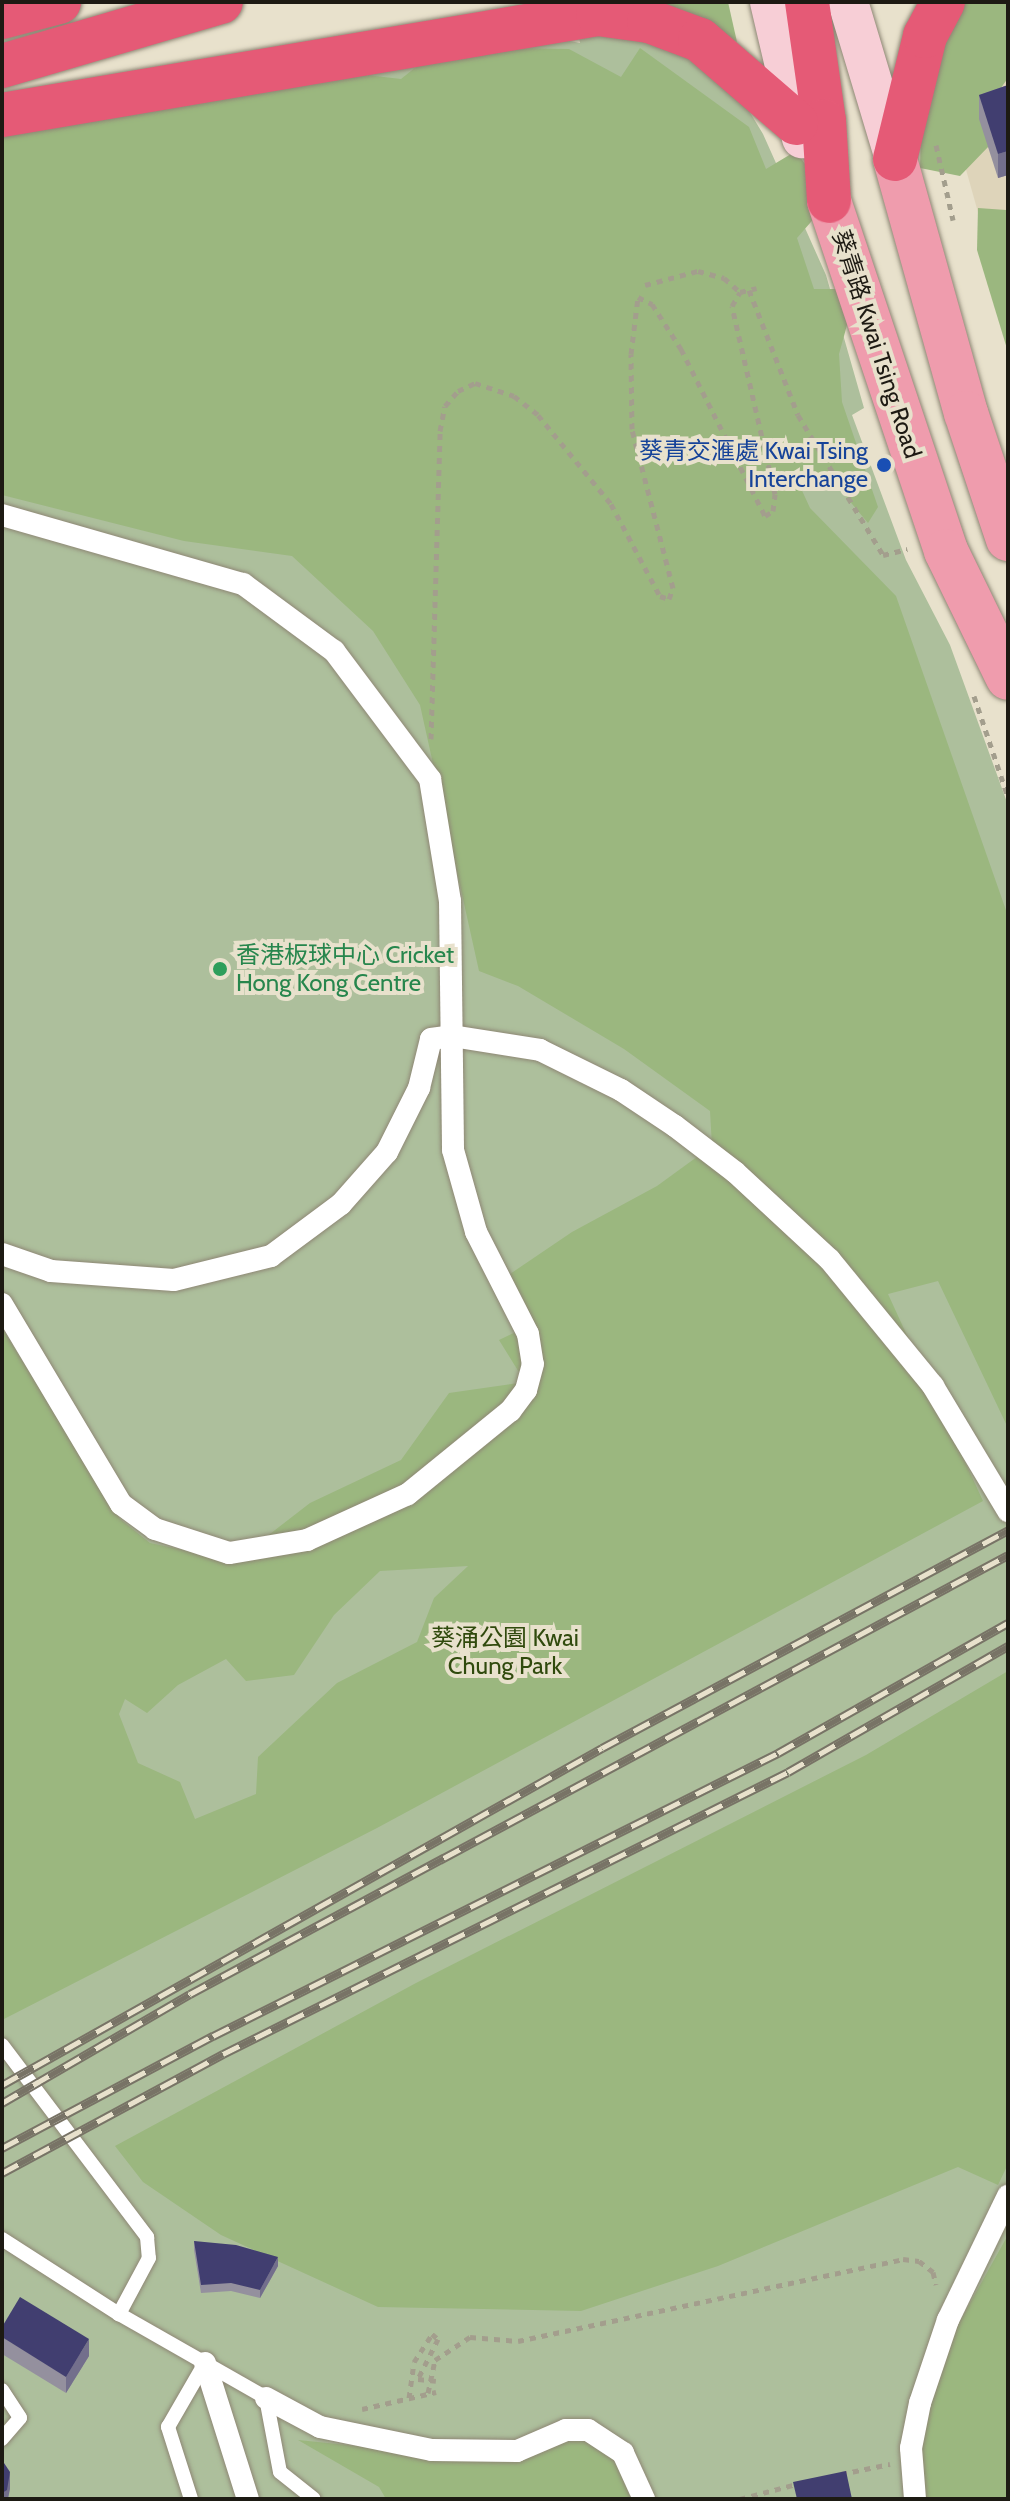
<!DOCTYPE html>
<meta charset="utf-8">
<style>
body{margin:0}
#map{position:relative;width:1010px;height:2501px;overflow:hidden;background:#e8e1cc;font-family:Cabin,"Noto Sans TC",sans-serif}
div>[style]{position:absolute}
.built>*{inset:0;background:#ded4ba}
.green>*{inset:0;background:#adbf9c}
.forest>*{inset:0;background:#9bb77f}
.path>*{height:5px;margin-top:-2.5px;transform-origin:0;background:repeating-linear-gradient(90deg,#a39e8d 0 6px,transparent 0 12px)}
.roads{filter:drop-shadow(0 0 2px #8e8775) drop-shadow(0 0 2px #8e8775)}
.service>*{height:14px;margin:-7px;padding:0 7px;transform-origin:7px;border-radius:7px;background:#fff}
.pedestrian>*{height:22px;margin:-11px;padding:0 11px;transform-origin:11px;border-radius:11px;background:#fff}
.secondary>*{height:40px;margin:-20px;padding:0 20px;transform-origin:20px;border-radius:20px;background:#f7ced6}
.primary>*{height:44px;margin:-22px;padding:0 22px;transform-origin:22px;border-radius:22px;background:#ef9cad}
.motorway>*{height:44px;margin:-22px;padding:0 22px;transform-origin:22px;border-radius:22px;background:#e55a76}
.rail>*{height:9px;margin-top:-4.5px;transform-origin:0;background:repeating-linear-gradient(90deg,#e8e1cc 0 18px,#787366 0 36px);box-sizing:border-box;border-block:2px solid #787366}
.wall>*{inset:0;background:#94909e}
.shaded-wall>*{inset:0;background:#736f8c}
.building>*{inset:0;background:#413e70}
.dots>*{width:22px;height:22px;translate:-50% -50%;box-sizing:border-box;border:4px solid #e8e1cc;border-radius:50%}
span{translate:-50% -50%;white-space:nowrap;text-align:center;line-height:1.15;-webkit-text-stroke:8px #e8e1cc;paint-order:stroke}
.street-label{font-size:24px;color:#1d1a13}
.transit-label{font-size:24px;color:#164399}
.right{translate:-100% -50%;text-align:right}
.leisure-label{font-size:24px;color:#27864d}
.left{translate:0 -50%;text-align:left}
.park-label{font-size:24px;color:#304a0d}
.frame{position:absolute;inset:0;border:4px solid #1d1a13;pointer-events:none}
</style>
<div id="map">
<div class="built">
<div style="clip-path:polygon(1008px 17px,1008px 319px,965px 166px)"></div>
</div>
<div class="green">
<div style="clip-path:polygon(578px 32px,663px 39px,731px 81px,763px 134px,826px 275px,864px 408px,852px 415px,906px 560px,950px 645px,1008px 805px,1008px 2499px,2px 2499px,2px 141px,556px 38px,580px 43px)"></div>
</div>
<div class="forest">
<div style="clip-path:polygon(667px 2px,728px 2px,737px 42px,664px 5px)"></div>
<div style="clip-path:polygon(954px 2px,1008px 2px,1008px 78px,998px 92px,989px 146px,960px 176px,920px 168px,921px 122px)"></div>
<div style="clip-path:polygon(evenodd,441px 47px,569px 49px,621px 77px,640px 48px,749px 127px,766px 169px,796px 151px,830px 200px,797px 238px,814px 289px,857px 289px,839px 354px,842px 402px,878px 507px,868px 523px,827px 474px,793px 471px,810px 508px,896px 596px,1008px 916px,1008px 1428px,938px 1281px,888px 1294px,983px 1501px,377px 1828px,2px 2020px,2px 1328px,120px 1519px,150px 1543px,235px 1561px,310px 1503px,401px 1460px,449px 1393px,525px 1382px,499px 1340px,528px 1326px,510px 1274px,572px 1232px,657px 1186px,712px 1146px,710px 1111px,624px 1049px,518px 986px,479px 971px,420px 705px,373px 631px,292px 556px,184px 541px,2px 495px,2px 131px,315px 69px,401px 79px,441px 47px,468px 1566px,434px 1598px,417px 1642px,337px 1683px,258px 1757px,256px 1794px,195px 1819px,180px 1782px,138px 1763px,119px 1714px,125px 1699px,147px 1713px,178px 1685px,226px 1659px,246px 1681px,294px 1675px,334px 1615px,380px 1571px,468px 1566px)"></div>
<div style="clip-path:polygon(978px 208px,1006px 210px,1008px 217px,1008px 352px,977px 250px)"></div>
<div style="clip-path:polygon(1008px 1671px,1008px 2164px,998px 2185px,958px 2167px,718px 2266px,581px 2311px,378px 2307px,221px 2235px,143px 2182px,115px 2146px,416px 1983px,866px 1755px)"></div>
<div style="clip-path:polygon(1008px 2235px,1008px 2499px,919px 2499px,913px 2443px,932px 2371px)"></div>
<div style="clip-path:polygon(573px 2432px,611px 2450px,633px 2499px,386px 2499px,379px 2487px,298px 2440px,464px 2457px)"></div>
</div>
<div class="path">
<div style="left:936px;top:145px;width:77px;rotate:77.2deg"></div>
<div style="left:645px;top:285px;width:55px;rotate:-14.8deg"></div>
<div style="left:698px;top:271px;width:27px;rotate:15deg"></div>
<div style="left:724px;top:278px;width:21px;rotate:41deg"></div>
<div style="left:749px;top:290px;width:134px;rotate:68.6deg"></div>
<div style="left:798px;top:415px;width:164px;rotate:58.7deg"></div>
<div style="left:883px;top:555px;width:25px;rotate:-14deg"></div>
<div style="left:974px;top:696px;width:107px;rotate:71.4deg"></div>
<div style="left:431px;top:739px;width:308px;rotate:-88.3deg"></div>
<div style="left:440px;top:431px;width:25px;rotate:-79deg"></div>
<div style="left:445px;top:406px;width:20px;rotate:-49deg"></div>
<div style="left:458px;top:391px;width:19px;rotate:-25deg"></div>
<div style="left:475px;top:383px;width:41px;rotate:18.4deg"></div>
<div style="left:514px;top:396px;width:31px;rotate:38deg"></div>
<div style="left:538px;top:415px;width:115px;rotate:50.6deg"></div>
<div style="left:611px;top:504px;width:104px;rotate:62deg"></div>
<div style="left:660px;top:596px;width:9px;rotate:18deg"></div>
<div style="left:669px;top:599px;width:12px;rotate:-70deg"></div>
<div style="left:673px;top:588px;width:164px;rotate:-104.5deg"></div>
<div style="left:632px;top:429px;width:75px;rotate:-90.8deg"></div>
<div style="left:631px;top:354px;width:57px;rotate:-83deg"></div>
<div style="left:638px;top:297px;width:16px;rotate:27deg"></div>
<div style="left:652px;top:304px;width:54px;rotate:57.2deg"></div>
<div style="left:681px;top:349px;width:187px;rotate:63.3deg"></div>
<div style="left:765px;top:516px;width:9px;rotate:-32deg"></div>
<div style="left:773px;top:511px;width:17px;rotate:-83deg"></div>
<div style="left:775px;top:494px;width:193px;rotate:-102.9deg"></div>
<div style="left:732px;top:306px;width:16px;rotate:-60deg"></div>
<div style="left:740px;top:292px;width:17px;rotate:-13deg"></div>
<div style="left:428px;top:2393px;width:34px;rotate:-78deg"></div>
<div style="left:435px;top:2360px;width:42px;rotate:-33.3deg"></div>
<div style="left:470px;top:2337px;width:48px;rotate:4.8deg"></div>
<div style="left:518px;top:2341px;width:394px;rotate:-12deg"></div>
<div style="left:903px;top:2259px;width:16px;rotate:7deg"></div>
<div style="left:919px;top:2261px;width:18px;rotate:38deg"></div>
<div style="left:933px;top:2272px;width:13px;rotate:77deg"></div>
<div style="left:409px;top:2398px;width:36px;rotate:-82deg"></div>
<div style="left:414px;top:2362px;width:33px;rotate:-57deg"></div>
<div style="left:432px;top:2334px;width:8px;rotate:40deg"></div>
<div style="left:438px;top:2339px;width:45px;rotate:116.6deg"></div>
<div style="left:418px;top:2379px;width:18px;rotate:6deg"></div>
<div style="left:362px;top:2409px;width:76px;rotate:-12.9deg"></div>
<div style="left:841px;top:2474px;width:50px;rotate:-11.5deg"></div>
<div style="left:740px;top:2499px;width:62px;rotate:-14.9deg"></div>
</div>
<div class="roads">
<div class="service">
<div style="left:2px;top:2045px;width:241px;rotate:52.9deg"></div>
<div style="left:147px;top:2237px;width:21px;rotate:85deg"></div>
<div style="left:149px;top:2258px;width:64px;rotate:118.2deg"></div>
<div style="left:2px;top:2239px;width:139px;rotate:32.7deg"></div>
<div style="left:119px;top:2314px;width:169px;rotate:29.7deg"></div>
<div style="left:266px;top:2398px;width:75px;rotate:79.3deg"></div>
<div style="left:280px;top:2472px;width:43px;rotate:38.5deg"></div>
<div style="left:2px;top:2390px;width:33px;rotate:57deg"></div>
<div style="left:20px;top:2418px;width:28px;rotate:131deg"></div>
<div style="left:191px;top:2499px;width:76px;rotate:-107.7deg"></div>
<div style="left:168px;top:2427px;width:74px;rotate:-60deg"></div>
</div>
<div class="pedestrian">
<div style="left:2px;top:515px;width:251px;rotate:16deg"></div>
<div style="left:243px;top:584px;width:113px;rotate:36.4deg"></div>
<div style="left:334px;top:651px;width:160px;rotate:53.1deg"></div>
<div style="left:430px;top:779px;width:124px;rotate:80.7deg"></div>
<div style="left:450px;top:901px;width:249px;rotate:89.3deg"></div>
<div style="left:453px;top:1150px;width:85px;rotate:74.3deg"></div>
<div style="left:476px;top:1232px;width:114px;rotate:63deg"></div>
<div style="left:528px;top:1334px;width:30px;rotate:81deg"></div>
<div style="left:533px;top:1364px;width:27px;rotate:105deg"></div>
<div style="left:526px;top:1390px;width:26px;rotate:127deg"></div>
<div style="left:510px;top:1411px;width:132px;rotate:140.9deg"></div>
<div style="left:408px;top:1494px;width:111px;rotate:155.5deg"></div>
<div style="left:307px;top:1540px;width:79px;rotate:170.5deg"></div>
<div style="left:229px;top:1553px;width:78px;rotate:-162deg"></div>
<div style="left:155px;top:1529px;width:42px;rotate:-143.7deg"></div>
<div style="left:121px;top:1504px;width:233px;rotate:-120.8deg"></div>
<div style="left:2px;top:1254px;width:52px;rotate:19.1deg"></div>
<div style="left:51px;top:1271px;width:123px;rotate:4.2deg"></div>
<div style="left:174px;top:1280px;width:100px;rotate:-13.9deg"></div>
<div style="left:271px;top:1256px;width:87px;rotate:-36.6deg"></div>
<div style="left:341px;top:1204px;width:69px;rotate:-48.5deg"></div>
<div style="left:387px;top:1152px;width:72px;rotate:-63.4deg"></div>
<div style="left:419px;top:1088px;width:50px;rotate:-76.2deg"></div>
<div style="left:431px;top:1039px;width:21px;rotate:-8deg"></div>
<div style="left:452px;top:1036px;width:89px;rotate:9deg"></div>
<div style="left:540px;top:1050px;width:90px;rotate:26.3deg"></div>
<div style="left:621px;top:1090px;width:65px;rotate:33.7deg"></div>
<div style="left:675px;top:1126px;width:76px;rotate:37.5deg"></div>
<div style="left:735px;top:1172px;width:129px;rotate:42.8deg"></div>
<div style="left:830px;top:1260px;width:163px;rotate:50.7deg"></div>
<div style="left:933px;top:1386px;width:146px;rotate:59deg"></div>
<div style="left:205px;top:2363px;width:143px;rotate:72.5deg"></div>
<div style="left:266px;top:2398px;width:61px;rotate:28.2deg"></div>
<div style="left:320px;top:2427px;width:114px;rotate:11.6deg"></div>
<div style="left:432px;top:2450px;width:85px;rotate:0.7deg"></div>
<div style="left:517px;top:2451px;width:53px;rotate:-23.2deg"></div>
<div style="left:566px;top:2430px;width:22px"></div>
<div style="left:588px;top:2430px;width:42px;rotate:33.3deg"></div>
<div style="left:623px;top:2453px;width:51px;rotate:65.5deg"></div>
<div style="left:915px;top:2499px;width:51px;rotate:-94.5deg"></div>
<div style="left:911px;top:2448px;width:46px;rotate:-78.7deg"></div>
<div style="left:920px;top:2403px;width:88px;rotate:-71.4deg"></div>
<div style="left:948px;top:2320px;width:138px;rotate:-64.2deg"></div>
</div>
<div class="secondary">
<div style="left:770px;top:2px;width:140px;rotate:76.8deg"></div>
<div style="left:848px;top:2px;width:164px;rotate:73.3deg"></div>
</div>
<div class="primary">
<div style="left:895px;top:159px;width:264px;rotate:74.4deg"></div>
<div style="left:966px;top:413px;width:133px;rotate:71.6deg"></div>
<div style="left:829px;top:201px;width:369px;rotate:71.5deg"></div>
<div style="left:946px;top:551px;width:141px;rotate:64deg"></div>
</div>
<div class="motorway">
<div style="left:807px;top:2px;width:120px;rotate:81.9deg"></div>
<div style="left:824px;top:121px;width:80px;rotate:86.4deg"></div>
<div style="left:2px;top:17px;width:59px;rotate:-14.7deg"></div>
<div style="left:2px;top:66px;width:228px;rotate:-16.3deg"></div>
<div style="left:2px;top:115px;width:604px;rotate:-9.62deg"></div>
<div style="left:598px;top:14px;width:51px;rotate:7.8deg"></div>
<div style="left:649px;top:21px;width:54px;rotate:20.4deg"></div>
<div style="left:700px;top:40px;width:127px;rotate:40.8deg"></div>
<div style="left:895px;top:159px;width:127px;rotate:-76.3deg"></div>
<div style="left:925px;top:36px;width:38px;rotate:-62deg"></div>
</div>
</div>
<div class="rail">
<div style="left:2px;top:2085px;width:688px;rotate:-29.32deg"></div>
<div style="left:602px;top:1748px;width:461px;rotate:-28.2deg"></div>
<div style="left:2px;top:2103px;width:217px;rotate:-30.1deg"></div>
<div style="left:190px;top:1994px;width:928px;rotate:-28.22deg"></div>
<div style="left:2px;top:2148px;width:239px;rotate:-28deg"></div>
<div style="left:213px;top:2036px;width:632px;rotate:-26.61deg"></div>
<div style="left:778px;top:1753px;width:264px;rotate:-29.5deg"></div>
<div style="left:2px;top:2173px;width:251px;rotate:-28.3deg"></div>
<div style="left:223px;top:2054px;width:631px;rotate:-26.52deg"></div>
<div style="left:788px;top:1772px;width:254px;rotate:-29.8deg"></div>
</div>
<div class="wall">
<div style="clip-path:polygon(1008px 85px,1008px 175px,998px 178px,979px 119px,979px 95px)"></div>
<div style="clip-path:polygon(194px 2241px,278px 2266px,260px 2298px,231px 2291px,201px 2293px,194px 2250px)"></div>
<div style="clip-path:polygon(2px 2327px,89px 2356px,66px 2393px,2px 2354px)"></div>
</div>
<div class="shaded-wall">
<div style="clip-path:polygon(1008px 151px,1008px 175px,998px 178px,998px 154px)"></div>
<div style="clip-path:polygon(278px 2257px,278px 2266px,260px 2298px,260px 2290px)"></div>
<div style="clip-path:polygon(89px 2339px,89px 2356px,66px 2393px,66px 2377px)"></div>
<div style="clip-path:polygon(10px 2472px,10px 2489px,8px 2499px,2px 2499px,2px 2493px)"></div>
</div>
<div class="building">
<div style="clip-path:polygon(1008px 85px,1008px 151px,998px 154px,979px 95px)"></div>
<div style="clip-path:polygon(194px 2241px,236px 2245px,278px 2257px,260px 2290px,231px 2283px,201px 2285px)"></div>
<div style="clip-path:polygon(20px 2297px,89px 2339px,66px 2377px,2px 2337px,2px 2327px)"></div>
<div style="clip-path:polygon(2px 2460px,10px 2472px,7px 2490px,2px 2493px)"></div>
<div style="clip-path:polygon(846px 2471px,852px 2499px,797px 2499px,793px 2482px)"></div>
</div>
<div class="dots">
<div style="left:884px;top:465px;background:#1a4fb4"></div>
<div style="left:220px;top:969px;background:#2e9e5b"></div>
</div>
<div class="street-label">
<span style="left:877px;top:344px;rotate:72deg">葵青路 Kwai Tsing Road</span>
</div>
<div class="transit-label">
<span class="right" style="left:868px;top:465px">葵青交滙處 Kwai Tsing<br>Interchange</span>
</div>
<div class="leisure-label">
<span class="left" style="left:236px;top:969px">香港板球中心 Cricket<br>Hong Kong Centre</span>
</div>
<div class="park-label">
<span style="left:505px;top:1652px">葵涌公園 Kwai<br>Chung Park</span>
</div>
<div class="frame"></div>
</div>
